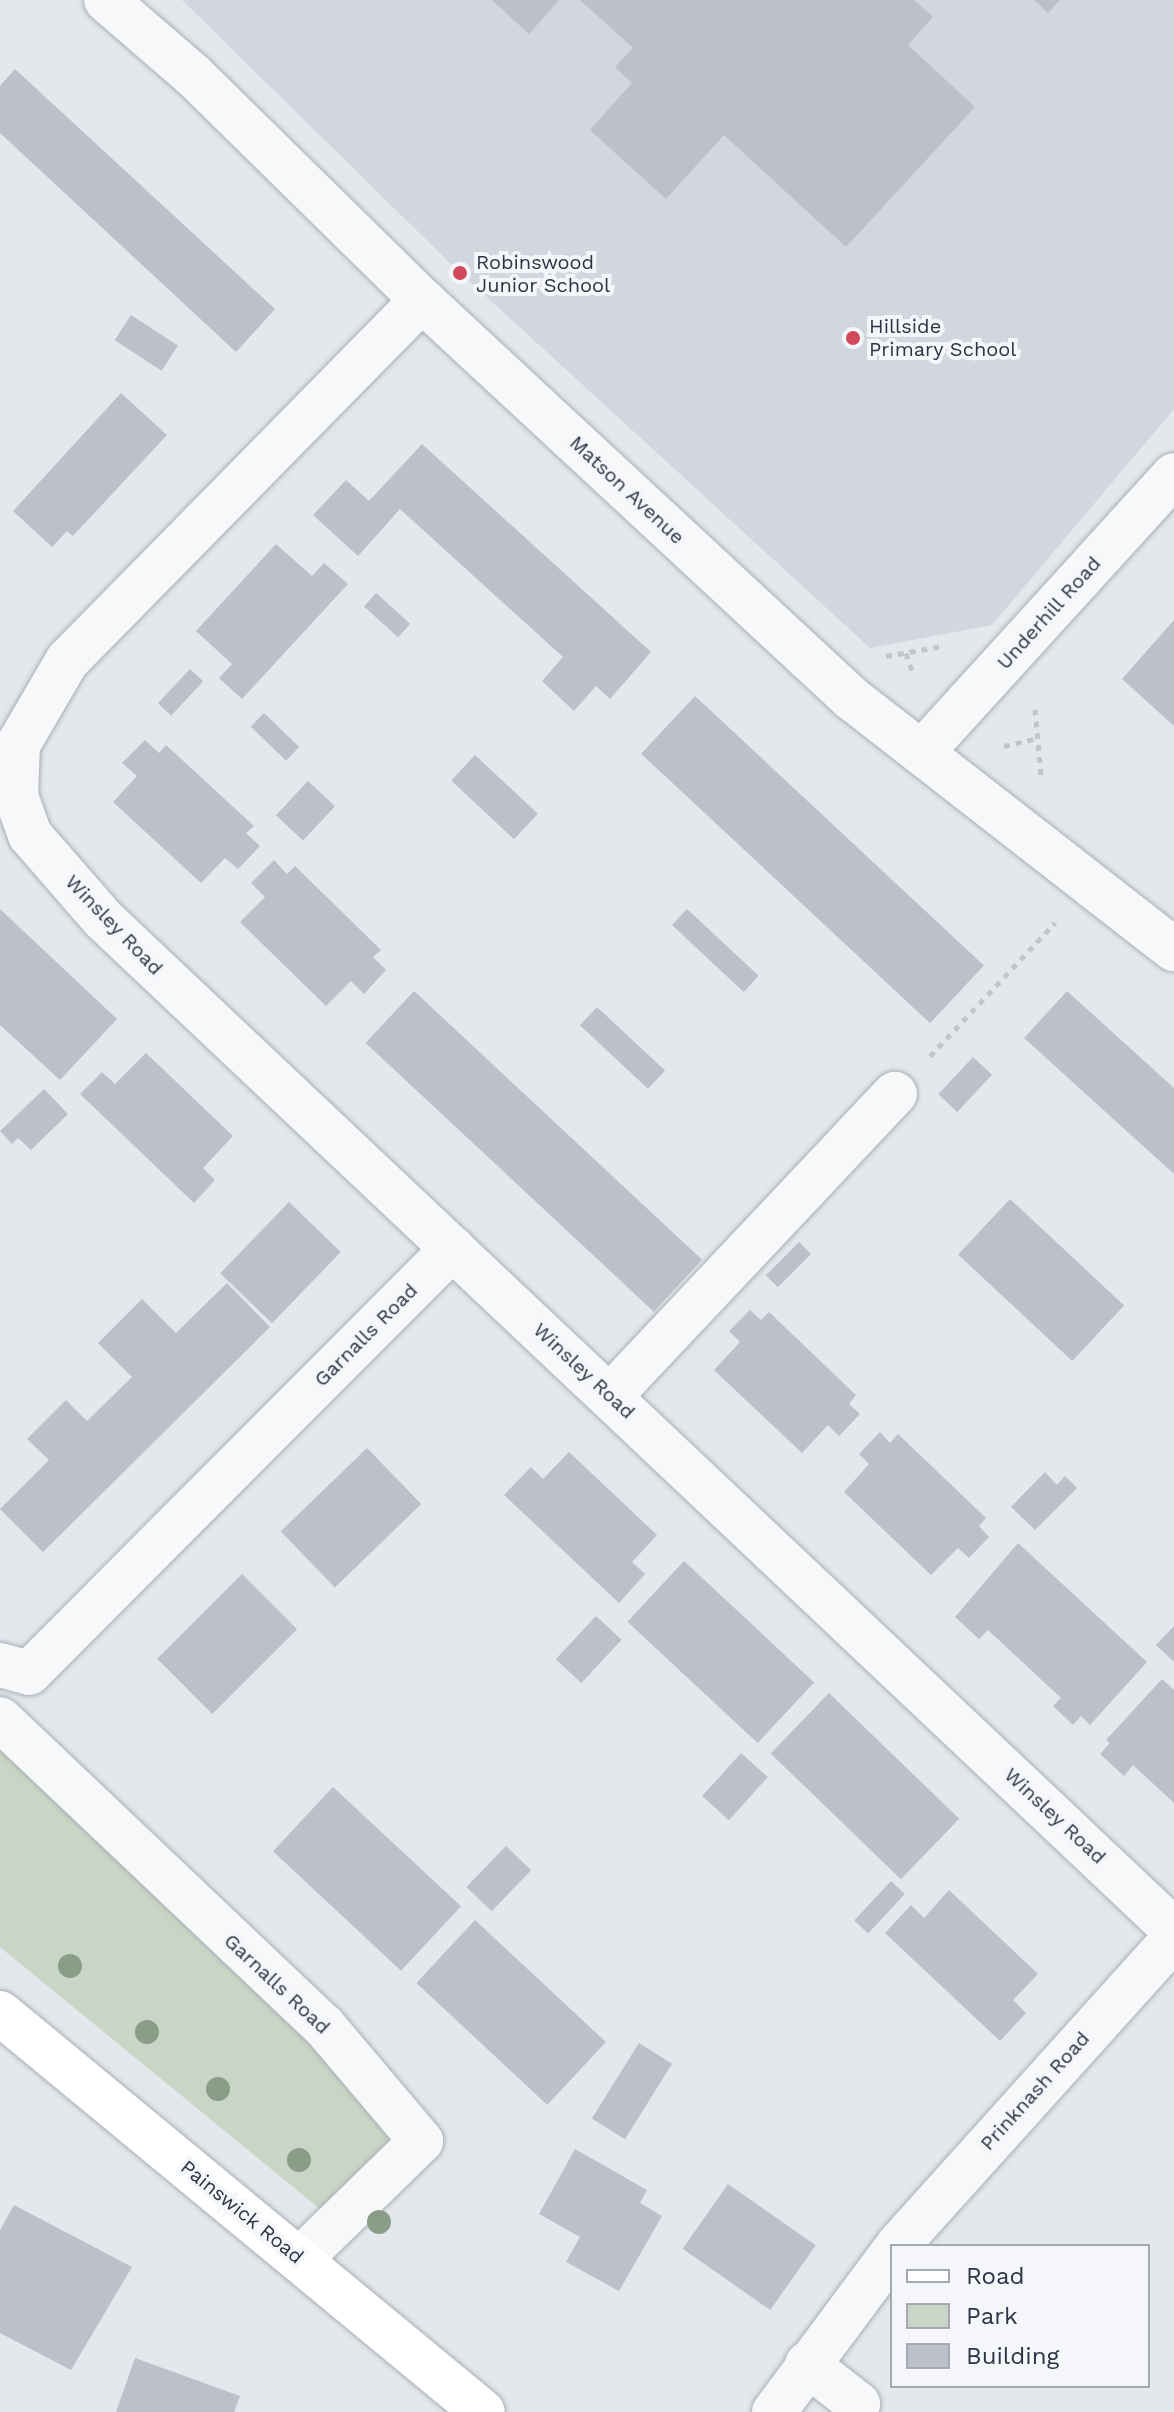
<!DOCTYPE html>
<style>
body{margin:0}
#map{position:relative;width:1174px;height:2412px;overflow:hidden;background:#e4e7ec;font-family:"Work Sans",sans-serif}
div>[style]{position:absolute}
.built>*{inset:0;background:#d2d6de}
.green>*{inset:0;background:#c9d6c5}
.building>*{inset:0;background:#bbc0ca;transform-origin:0 0}
.path>*{height:5px;margin-top:-2.5px;transform-origin:0;background:repeating-linear-gradient(90deg,#c2c5cb 0 6px,transparent 0 12px)}
.roads{filter:drop-shadow(0 0 2px #a9aeb7) drop-shadow(0 0 2px #a9aeb7)}
.minor>*{height:44px;margin:-22px;padding:0 22px;transform-origin:22px;border-radius:22px;background:#f7f8fa}
.major>*{height:44px;margin:-22px;padding:0 22px;transform-origin:22px;border-radius:22px;background:#fff}
.trees>*{width:24px;height:24px;margin:-12px;border-radius:50%;background:#899d89}
.dots>*{width:22px;height:22px;translate:-50% -50%;box-sizing:border-box;border:4px solid #f4f6f9;border-radius:50%}
span{translate:-50% -50%;white-space:nowrap;text-align:center;line-height:1.15;-webkit-text-stroke:8px #f4f6f9;paint-order:stroke}
.poi-label{font-size:20px;color:#2b3445}
.left{translate:0 -50%;text-align:left}
.street-label{font-size:20px;color:#2b3445}
.legend{position:absolute;left:890px;top:2244px;width:260px;height:144px;box-sizing:border-box;background:#f4f6f9;border:2px solid #a4a8b1;margin:0;padding:10px 14px;list-style:none;font-size:24px;color:#2b3445}
.legend li{display:flex;align-items:center;gap:16px;height:40px}
.legend b{width:40px;border:2px solid #a4a8b1}
</style>
<div id="map">
<div class="built">
<div style="clip-path:polygon(182px 0,1174px 0,1174px 409px,992px 625px,870px 648px,454px 267px)"></div>
</div>
<div class="green">
<div style="clip-path:polygon(0 1719px,421px 2141px,331px 2218px,0 1947px)"></div>
</div>
<div class="building">
<div style="clip-path:polygon(492px 0,559px 0,529px 34px)"></div>
<div style="clip-path:polygon(580px 0,914px 0,933px 17px,908px 45px,975px 107px,846px 247px,724px 135px,666px 199px,590px 130px,632px 83px,615px 67px,633px 48px)"></div>
<div style="clip-path:polygon(1034px 0,1060px 0,1048px 13px)"></div>
<div style="clip-path:polygon(15px 69px,275px 309px,236px 352px,0 133px,0 86px)"></div>
<div style="left:131px;top:315px;width:56px;height:30px;rotate:33deg"></div>
<div style="clip-path:polygon(121px 393px,167px 435px,73px 536px,67px 531px,52px 547px,13px 511px)"></div>
<div style="clip-path:polygon(422px 444px,651px 652px,610px 699px,596px 686px,574px 711px,542px 681px,563px 657px,400px 509px,358px 556px,313px 515px,346px 480px,369px 501px)"></div>
<div style="clip-path:polygon(276px 544px,312px 576px,324px 563px,348px 584px,242px 699px,219px 678px,232px 664px,196px 631px)"></div>
<div style="left:376px;top:593px;width:46px;height:18px;rotate:42deg"></div>
<div style="clip-path:polygon(1174px 620px,1174px 726px,1122px 679px)"></div>
<div style="left:190px;top:669px;width:18px;height:47px;rotate:43deg"></div>
<div style="left:695px;top:696px;width:395px;height:79px;rotate:43deg"></div>
<div style="left:264px;top:713px;width:49px;height:19px;rotate:44deg"></div>
<div style="clip-path:polygon(145px 740px,159px 753px,166px 745px,254px 826px,246px 833px,260px 846px,238px 869px,225px 858px,201px 883px,113px 802px,137px 776px,122px 763px)"></div>
<div style="left:475px;top:755px;width:86px;height:35px;rotate:43deg"></div>
<div style="left:308px;top:781px;width:37px;height:47px;rotate:43deg"></div>
<div style="clip-path:polygon(274px 860px,287px 874px,295px 866px,381px 950px,373px 957px,386px 970px,364px 994px,351px 981px,326px 1006px,240px 922px,265px 897px,251px 883px)"></div>
<div style="clip-path:polygon(0 909px,117px 1019px,60px 1080px,0 1025px)"></div>
<div style="left:687px;top:909px;width:98px;height:22px;rotate:43deg"></div>
<div style="left:414px;top:991px;width:394px;height:71px;rotate:43deg"></div>
<div style="clip-path:polygon(1067px 991px,1174px 1088px,1174px 1174px,1024px 1038px)"></div>
<div style="left:597px;top:1007px;width:93px;height:25px;rotate:43deg"></div>
<div style="clip-path:polygon(146px 1053px,233px 1136px,203px 1168px,215px 1180px,194px 1203px,80px 1094px,102px 1072px,115px 1084px)"></div>
<div style="left:973px;top:1057px;width:26px;height:51px;rotate:43deg"></div>
<div style="clip-path:polygon(44px 1089px,68px 1114px,31px 1150px,18px 1138px,12px 1144px,0 1131px)"></div>
<div style="left:1010px;top:1199px;width:156px;height:76px;rotate:43deg"></div>
<div style="left:289px;top:1202px;width:72px;height:99px;rotate:44deg"></div>
<div style="left:799px;top:1242px;width:17px;height:47px;rotate:45deg"></div>
<div style="clip-path:polygon(227px 1283px,270px 1327px,43px 1552px,0 1509px,49px 1460px,27px 1439px,66px 1400px,87px 1421px,132px 1377px,98px 1343px,142px 1299px,176px 1333px)"></div>
<div style="clip-path:polygon(750px 1310px,761px 1320px,769px 1312px,856px 1395px,849px 1404px,860px 1414px,839px 1436px,828px 1425px,802px 1453px,714px 1370px,740px 1342px,729px 1331px)"></div>
<div style="clip-path:polygon(880px 1432px,890px 1443px,898px 1434px,986px 1518px,979px 1526px,989px 1537px,969px 1558px,958px 1548px,931px 1575px,844px 1492px,869px 1464px,859px 1454px)"></div>
<div style="left:367px;top:1448px;width:78px;height:120px;rotate:46deg"></div>
<div style="clip-path:polygon(569px 1452px,657px 1535px,632px 1562px,645px 1574px,619px 1603px,504px 1495px,531px 1467px,543px 1479px)"></div>
<div style="clip-path:polygon(1045px 1472px,1057px 1485px,1065px 1476px,1077px 1488px,1035px 1530px,1011px 1507px)"></div>
<div style="clip-path:polygon(1018px 1543px,1147px 1662px,1090px 1725px,1081px 1716px,1073px 1725px,1053px 1706px,1061px 1698px,988px 1630px,979px 1639px,955px 1617px)"></div>
<div style="left:684px;top:1561px;width:178px;height:83px;rotate:43deg"></div>
<div style="left:242px;top:1574px;width:78px;height:120px;rotate:45deg"></div>
<div style="left:596px;top:1616px;width:35px;height:59px;rotate:43deg"></div>
<div style="clip-path:polygon(1174px 1626px,1174px 1662px,1156px 1645px)"></div>
<div style="clip-path:polygon(1162px 1679px,1174px 1690px,1174px 1803px,1133px 1765px,1124px 1776px,1100px 1754px,1110px 1743px,1106px 1740px)"></div>
<div style="left:829px;top:1693px;width:181px;height:84px;rotate:44deg"></div>
<div style="left:741px;top:1753px;width:36px;height:58px;rotate:42deg"></div>
<div style="left:333px;top:1787px;width:175px;height:88px;rotate:43deg"></div>
<div style="left:506px;top:1846px;width:35px;height:57px;rotate:44deg"></div>
<div style="left:891px;top:1881px;width:19px;height:54px;rotate:43deg"></div>
<div style="clip-path:polygon(949px 1890px,1038px 1974px,1013px 2000px,1026px 2013px,1000px 2041px,885px 1933px,911px 1905px,924px 1918px)"></div>
<div style="left:475px;top:1920px;width:179px;height:86px;rotate:43deg"></div>
<div style="left:639px;top:2043px;width:39px;height:89px;rotate:32deg"></div>
<div style="clip-path:polygon(575px 2149px,647px 2190px,640px 2203px,662px 2216px,619px 2291px,566px 2262px,580px 2237px,539px 2214px)"></div>
<div style="left:728px;top:2184px;width:107px;height:79px;rotate:35deg"></div>
<div style="clip-path:polygon(14px 2205px,132px 2267px,71px 2370px,0 2333px,0 2230px)"></div>
<div style="clip-path:polygon(135px 2358px,240px 2396px,234px 2412px,116px 2412px)"></div>
</div>
<div class="path">
<div style="left:906px;top:653px;width:24px;rotate:71deg"></div>
<div style="left:886px;top:656px;width:58px;rotate:-10deg"></div>
<div style="left:1035px;top:709px;width:66px;rotate:84.8deg"></div>
<div style="left:1004px;top:746px;width:35px;rotate:-13deg"></div>
<div style="left:930px;top:1056px;width:183px;rotate:-46.8deg"></div>
</div>
<div class="roads">
<div class="minor">
<div style="left:106px;top:0;width:115px;rotate:40.8deg"></div>
<div style="left:193px;top:75px;width:321px;rotate:44.5deg"></div>
<div style="left:422px;top:300px;width:585px;rotate:42.85deg"></div>
<div style="left:851px;top:698px;width:409px;rotate:37.9deg"></div>
<div style="left:422px;top:300px;width:506px;rotate:134.52deg"></div>
<div style="left:67px;top:661px;width:97px;rotate:120.3deg"></div>
<div style="left:18px;top:745px;width:51px;rotate:92.2deg"></div>
<div style="left:16px;top:796px;width:41px;rotate:70.3deg"></div>
<div style="left:30px;top:835px;width:111px;rotate:49deg"></div>
<div style="left:103px;top:919px;width:1473px;rotate:43.35deg"></div>
<div style="left:923px;top:751px;width:373px;rotate:-47.7deg"></div>
<div style="left:611px;top:1395px;width:414px;rotate:-46.7deg"></div>
<div style="left:0;top:1665px;width:30px;rotate:15deg"></div>
<div style="left:29px;top:1673px;width:600px;rotate:-45.07deg"></div>
<div style="left:0;top:1719px;width:445px;rotate:43.5deg"></div>
<div style="left:323px;top:2025px;width:152px;rotate:49.8deg"></div>
<div style="left:421px;top:2141px;width:169px;rotate:135.7deg"></div>
<div style="left:897px;top:2246px;width:414px;rotate:-48deg"></div>
<div style="left:807px;top:2364px;width:65px;rotate:38.1deg"></div>
<div style="left:774px;top:2412px;width:198px;rotate:-53.4deg"></div>
</div>
<div class="major">
<div style="left:0;top:2013px;width:626px;rotate:39.56deg"></div>
</div>
</div>
<div class="trees">
<div style="left:70px;top:1966px"></div>
<div style="left:147px;top:2032px"></div>
<div style="left:218px;top:2089px"></div>
<div style="left:299px;top:2160px"></div>
<div style="left:379px;top:2222px"></div>
</div>
<div class="dots">
<div style="left:460px;top:273px;background:#d1495b"></div>
<div style="left:853px;top:338px;background:#d1495b"></div>
</div>
<div class="poi-label">
<span class="left" style="left:476px;top:274px">Robinswood<br>Junior School</span>
<span class="left" style="left:869px;top:338px">Hillside<br>Primary School</span>
</div>
<div class="street-label">
<span style="left:627px;top:490px;rotate:43deg">Matson Avenue</span>
<span style="left:1049px;top:613px;rotate:-48deg">Underhill Road</span>
<span style="left:114px;top:925px;rotate:46deg">Winsley Road</span>
<span style="left:366px;top:1335px;rotate:-45deg">Garnalls Road</span>
<span style="left:584px;top:1371px;rotate:43deg">Winsley Road</span>
<span style="left:1055px;top:1816px;rotate:43deg">Winsley Road</span>
<span style="left:277px;top:1984px;rotate:43deg">Garnalls Road</span>
<span style="left:1035px;top:2091px;rotate:-48deg">Prinknash Road</span>
<span style="left:242px;top:2212px;rotate:39deg">Painswick Road</span>
</div>
<ul class="legend">
<li><b style="height:10px;background:#fff"></b>Road</li>
<li><b style="height:22px;background:#c9d6c5"></b>Park</li>
<li><b style="height:22px;background:#bbc0ca"></b>Building</li>
</ul>
</div>
